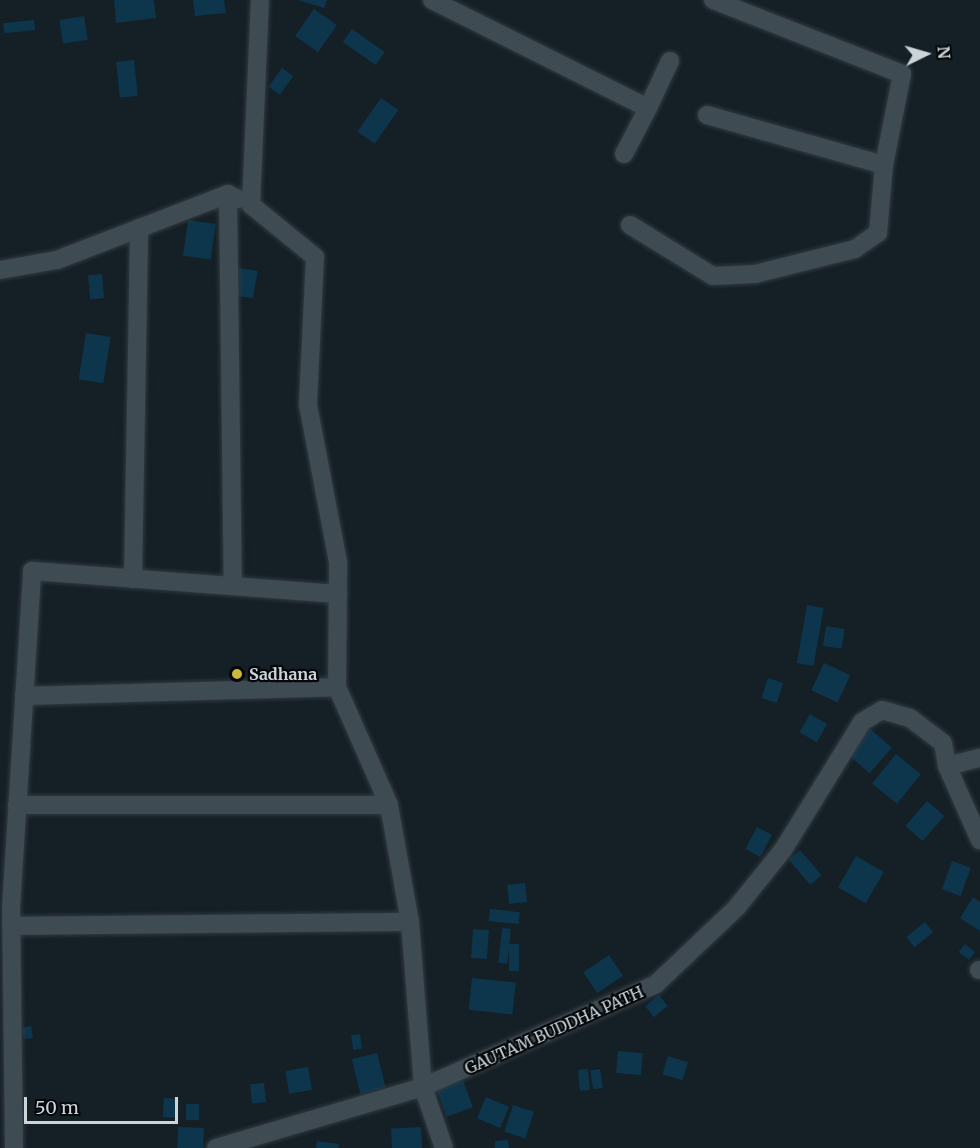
<!DOCTYPE html>
<style>
body{margin:0}
#map{position:relative;width:980px;height:1148px;overflow:hidden;background:#141f26;font-family:Merriweather,serif}
div>[style]{position:absolute}
.building>*{inset:0;background:#0d364d;transform-origin:0 0}
.roads{filter:drop-shadow(0 0 2px #323a3f) drop-shadow(0 0 2px #323a3f)}
.minor>*{height:18px;margin:-9px;padding:0 9px;transform-origin:9px;border-radius:9px;background:#3e4b53}
.dots>*{width:16px;height:16px;translate:-50% -50%;box-sizing:border-box;border:3px solid #04080b;border-radius:50%}
span{translate:-50% -50%;white-space:nowrap;text-align:center;line-height:1.15;-webkit-text-stroke:4.5px #04080b;paint-order:stroke}
.poi-label{font-size:16px;color:#ccd4d9;font-weight:700}
.left{translate:0 -50%;text-align:left}
.street-label{font-size:16px;color:#ccd4d9}
.north{position:absolute;left:896px;top:24px;width:60px;height:60px;-webkit-text-stroke:4px #04080b;paint-order:stroke;rotate:85deg;font-size:16px;font-weight:700;line-height:24px;text-align:center;color:#ccd4d9}
.north::after{content:'';display:block;margin:auto;width:21px;height:27px;background:#ccd4d9;clip-path:polygon(50% 0,100% 100%,50% 72%,0 100%)}
.scale{position:absolute;left:24px;top:1097px;width:154px;height:27px;box-sizing:border-box;border:3px solid #ccd4d9;border-top:0;padding-left:8px;font-size:18px;line-height:21px;white-space:nowrap;color:#ccd4d9;-webkit-text-stroke:4px #04080b;paint-order:stroke}
</style>
<div id="map">
<div class="building">
<div style="clip-path:polygon(114px 0,154px 0,156px 18px,116px 23px)"></div>
<div style="clip-path:polygon(193px 0,224px 0,226px 13px,195px 16px)"></div>
<div style="clip-path:polygon(298px 0,327px 0,324px 8px)"></div>
<div style="left:314px;top:9px;width:28px;height:33px;rotate:35deg"></div>
<div style="left:84px;top:16px;width:24px;height:25px;rotate:81deg"></div>
<div style="left:34px;top:20px;width:10px;height:31px;rotate:84deg"></div>
<div style="left:352px;top:29px;width:40px;height:16px;rotate:35deg"></div>
<div style="left:134px;top:60px;width:36px;height:18px;rotate:84deg"></div>
<div style="left:282px;top:68px;width:14px;height:23px;rotate:36deg"></div>
<div style="left:381px;top:98px;width:21px;height:41px;rotate:35deg"></div>
<div style="left:188px;top:220px;width:28px;height:36px;rotate:8deg"></div>
<div style="left:235px;top:267px;width:23px;height:28px;rotate:10deg"></div>
<div style="left:102px;top:274px;width:24px;height:14px;rotate:85deg"></div>
<div style="left:86px;top:333px;width:25px;height:47px;rotate:9deg"></div>
<div style="left:807px;top:605px;width:17px;height:59px;rotate:10deg"></div>
<div style="left:826px;top:626px;width:19px;height:20px;rotate:9deg"></div>
<div style="left:824px;top:663px;width:29px;height:30px;rotate:25deg"></div>
<div style="left:768px;top:678px;width:16px;height:21px;rotate:18deg"></div>
<div style="left:810px;top:714px;width:20px;height:21px;rotate:30deg"></div>
<div style="left:867px;top:726px;width:33px;height:34px;rotate:41deg"></div>
<div style="left:896px;top:754px;width:32px;height:38px;rotate:39deg"></div>
<div style="left:927px;top:801px;width:23px;height:33px;rotate:41deg"></div>
<div style="left:757px;top:827px;width:17px;height:25px;rotate:28deg"></div>
<div style="left:800px;top:850px;width:33px;height:15px;rotate:49deg"></div>
<div style="left:856px;top:856px;width:32px;height:36px;rotate:30deg"></div>
<div style="left:952px;top:861px;width:20px;height:30px;rotate:20deg"></div>
<div style="left:525px;top:883px;width:19px;height:18px;rotate:84deg"></div>
<div style="clip-path:polygon(973px 897px,980px 902px,980px 931px,960px 918px)"></div>
<div style="left:490px;top:909px;width:30px;height:12px;rotate:6deg"></div>
<div style="left:925px;top:922px;width:13px;height:24px;rotate:51deg"></div>
<div style="left:502px;top:928px;width:9px;height:35px;rotate:6deg"></div>
<div style="left:473px;top:929px;width:16px;height:29px;rotate:4deg"></div>
<div style="left:509px;top:944px;width:10px;height:27px"></div>
<div style="left:965px;top:944px;width:13px;height:10px;rotate:39deg"></div>
<div style="left:609px;top:955px;width:25px;height:31px;rotate:56deg"></div>
<div style="left:472px;top:978px;width:44px;height:32px;rotate:6deg"></div>
<div style="left:659px;top:995px;width:14px;height:18px;rotate:51deg"></div>
<div style="left:31px;top:1026px;width:12px;height:9px;rotate:81deg"></div>
<div style="left:360px;top:1034px;width:15px;height:9px;rotate:82deg"></div>
<div style="left:618px;top:1051px;width:25px;height:22px;rotate:5deg"></div>
<div style="left:377px;top:1053px;width:36px;height:26px;rotate:76deg"></div>
<div style="left:668px;top:1056px;width:21px;height:19px;rotate:17deg"></div>
<div style="left:308px;top:1067px;width:23px;height:23px;rotate:80deg"></div>
<div style="left:588px;top:1069px;width:21px;height:10px;rotate:85deg"></div>
<div style="left:600px;top:1069px;width:19px;height:10px;rotate:81deg"></div>
<div style="left:463px;top:1080px;width:29px;height:28px;rotate:70deg"></div>
<div style="left:264px;top:1083px;width:19px;height:14px;rotate:84deg"></div>
<div style="left:486px;top:1097px;width:25px;height:23px;rotate:23deg"></div>
<div style="left:164px;top:1098px;width:15px;height:19px;rotate:4deg"></div>
<div style="left:186px;top:1104px;width:13px;height:16px"></div>
<div style="left:513px;top:1105px;width:22px;height:28px;rotate:18deg"></div>
<div style="left:178px;top:1127px;width:26px;height:21px;rotate:2deg"></div>
<div style="left:421px;top:1127px;width:21px;height:30px;rotate:87deg"></div>
<div style="clip-path:polygon(508px 1140px,509px 1148px,495px 1148px,495px 1141px)"></div>
<div style="clip-path:polygon(317px 1141px,339px 1144px,338px 1148px,316px 1148px)"></div>
</div>
<div class="roads">
<div class="minor">
<div style="left:432px;top:0;width:241px;rotate:26.6deg"></div>
<div style="left:648px;top:108px;width:52px;rotate:117.6deg"></div>
<div style="left:648px;top:108px;width:52px;rotate:-64.9deg"></div>
<div style="left:707px;top:115px;width:184px;rotate:15.8deg"></div>
<div style="left:884px;top:165px;width:93px;rotate:-78.8deg"></div>
<div style="left:902px;top:74px;width:203px;rotate:-158.6deg"></div>
<div style="left:228px;top:194px;width:391px;rotate:89.3deg"></div>
<div style="left:630px;top:225px;width:97px;rotate:31.6deg"></div>
<div style="left:713px;top:276px;width:42px;rotate:-2.7deg"></div>
<div style="left:755px;top:274px;width:103px;rotate:-14deg"></div>
<div style="left:855px;top:249px;width:28px;rotate:-35deg"></div>
<div style="left:878px;top:233px;width:68px;rotate:-85deg"></div>
<div style="left:0;top:270px;width:58px;rotate:-10deg"></div>
<div style="left:57px;top:260px;width:183px;rotate:-21.1deg"></div>
<div style="left:228px;top:194px;width:11px;rotate:27deg"></div>
<div style="left:133px;top:579px;width:351px;rotate:-89deg"></div>
<div style="left:24px;top:696px;width:313px;rotate:-1.6deg"></div>
<div style="left:947px;top:766px;width:34px;rotate:-14deg"></div>
<div style="left:17px;top:805px;width:372px"></div>
<div style="left:11px;top:926px;width:399px;rotate:-0.6deg"></div>
<div style="left:979px;top:970px;width:1px"></div>
<div style="left:14px;top:1148px;width:240px;rotate:-90.7deg"></div>
<div style="left:11px;top:908px;width:338px;rotate:-86.4deg"></div>
<div style="left:32px;top:571px;width:307px;rotate:4.3deg"></div>
<div style="left:216px;top:1148px;width:216px;rotate:-16.4deg"></div>
<div style="left:423px;top:1087px;width:166px;rotate:-94.5deg"></div>
<div style="left:410px;top:922px;width:119px;rotate:-100.2deg"></div>
<div style="left:389px;top:805px;width:129px;rotate:-113.8deg"></div>
<div style="left:337px;top:687px;width:125px;rotate:-89.5deg"></div>
<div style="left:338px;top:562px;width:161px;rotate:-100.8deg"></div>
<div style="left:308px;top:404px;width:147px;rotate:-87.3deg"></div>
<div style="left:315px;top:257px;width:82px;rotate:-140.9deg"></div>
<div style="left:251px;top:205px;width:205px;rotate:-87.5deg"></div>
<div style="left:444px;top:1148px;width:65px;rotate:-109deg"></div>
<div style="left:423px;top:1087px;width:255px;rotate:-23.8deg"></div>
<div style="left:656px;top:984px;width:112px;rotate:-43.5deg"></div>
<div style="left:737px;top:907px;width:73px;rotate:-51.1deg"></div>
<div style="left:783px;top:850px;width:150px;rotate:-58.3deg"></div>
<div style="left:862px;top:722px;width:23px;rotate:-31deg"></div>
<div style="left:882px;top:710px;width:29px;rotate:16deg"></div>
<div style="left:910px;top:718px;width:41px;rotate:37.1deg"></div>
<div style="left:943px;top:743px;width:23px;rotate:80deg"></div>
<div style="left:947px;top:766px;width:81px;rotate:66deg"></div>
</div>
</div>
<div class="dots">
<div style="left:237px;top:674px;background:#ceb837"></div>
</div>
<div class="poi-label">
<span class="left" style="left:249px;top:674px">Sadhana</span>
</div>
<div class="street-label">
<span style="left:554px;top:1030px;rotate:-24deg">GAUTAM BUDDHA PATH</span>
</div>
<div class="north">N</div>
<div class="scale">50 m</div>
</div>
